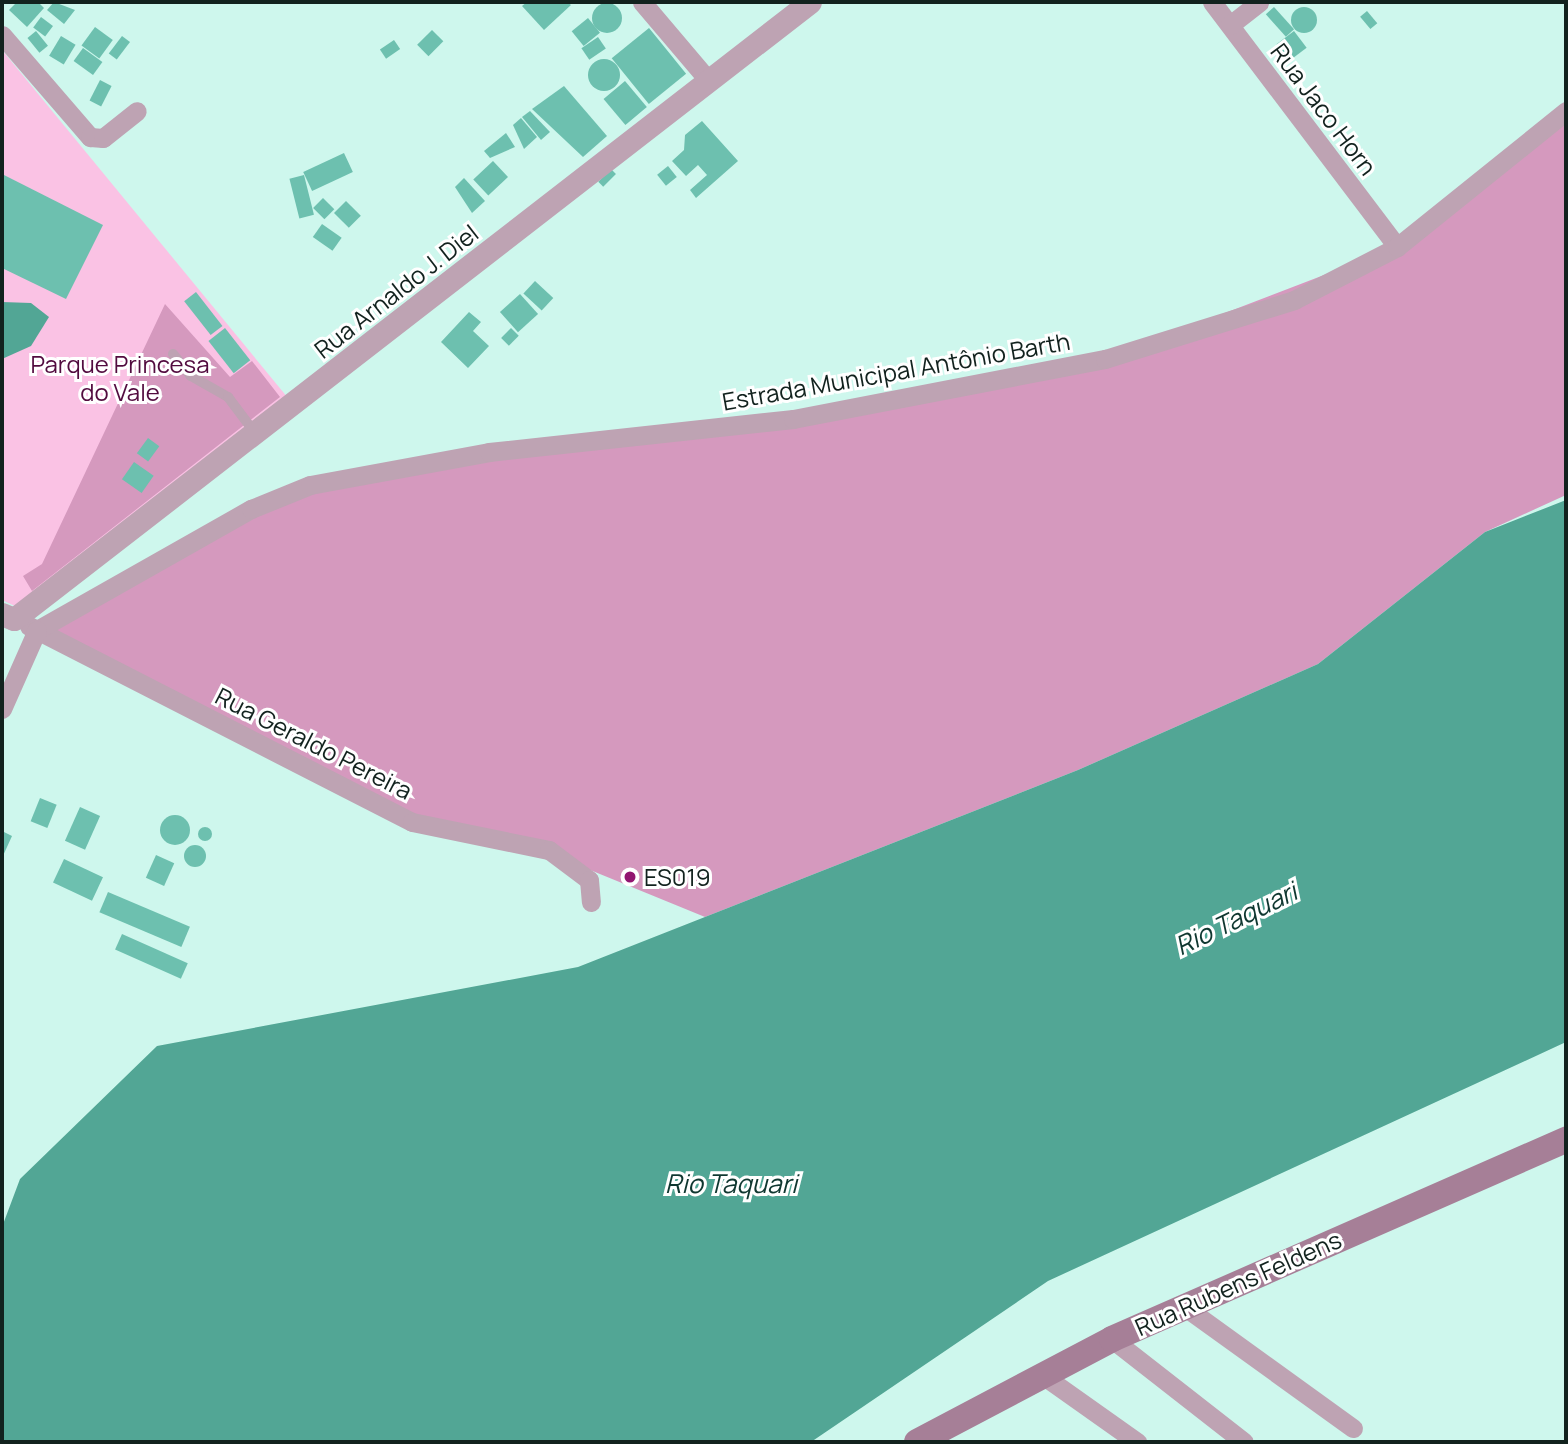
<!DOCTYPE html>
<meta charset="utf-8">
<style>
body{margin:0}
#map{position:relative;width:1568px;height:1444px;overflow:hidden;background:#cef7ed;font-family:Manrope,sans-serif}
div>[style]{position:absolute}
.green>*{inset:0;background:#fac2e4}
.forest>*{inset:0;background:#d599be}
.water>*{inset:0;background:#52a695}
.building>*{inset:0;background:#6dc0af;transform-origin:0 0}
.round{border-radius:50%}
.service>*{height:10px;margin:-5px;padding:0 5px;transform-origin:5px;border-radius:5px;background:#bea3b3}
.minor>*{height:19px;margin:-9.5px;padding:0 9.5px;transform-origin:9.5px;border-radius:9.5px;background:#bea3b3}
.tertiary>*{height:23px;margin:-11.5px;padding:0 11.5px;transform-origin:11.5px;border-radius:11.5px;background:#bea3b3}
.secondary>*{height:26px;margin:-13px;padding:0 13px;transform-origin:13px;border-radius:13px;background:#a67f97}
.dots>*{width:19px;height:19px;translate:-50% -50%;box-sizing:border-box;border:4px solid #fff;border-radius:50%}
span{translate:-50% -50%;white-space:nowrap;text-align:center;line-height:1.15;-webkit-text-stroke:6px #fff;paint-order:stroke}
.street-label{font-size:24px;color:#12221e}
.park-label{font-size:24px;color:#520b3f}
.poi-label{font-size:24px;color:#12221e}
.left{translate:0 -50%;text-align:left}
.water-label{font-size:26px;color:#0f3730;font-style:italic}
.frame{position:absolute;inset:0;border:4px solid #12221e;pointer-events:none}
</style>
<div id="map">
<div class="green">
<div style="clip-path:polygon(2px 50px,288px 398px,19px 608px,2px 600px)"></div>
</div>
<div class="forest">
<div style="clip-path:polygon(1566px 111px,1566px 495px,1485px 532px,1318px 664px,1078px 770px,705px 917px,573px 863px,447px 833px,37px 630px,310px 485px,793px 419px,1105px 359px,1397px 247px)"></div>
<div style="clip-path:polygon(165px 304px,230px 377px,252px 361px,280px 397px,32px 591px,23px 576px,42px 564px)"></div>
</div>
<div class="water">
<div style="clip-path:polygon(2px 302px,31px 303px,49px 317px,31px 346px,2px 359px)"></div>
<div style="clip-path:polygon(1566px 500px,1566px 1042px,1048px 1281px,811px 1442px,2px 1442px,2px 1227px,20px 1179px,157px 1046px,578px 967px,1078px 770px,1318px 664px,1485px 532px)"></div>
</div>
<div class="building">
<div style="clip-path:polygon(17px 2px,38px 2px,44px 8px,27px 27px,9px 10px)"></div>
<div style="clip-path:polygon(54px 2px,75px 10px,64px 24px,47px 10px)"></div>
<div style="clip-path:polygon(527px 2px,567px 2px,571px 5px,544px 30px,522px 6px)"></div>
<div class="round" style="left:592px;top:3px;width:30px;height:30px"></div>
<div class="round" style="left:1291px;top:7px;width:26px;height:26px"></div>
<div style="left:1274px;top:7px;width:30px;height:11px;rotate:48deg"></div>
<div style="left:1367px;top:11px;width:16px;height:9px;rotate:50deg"></div>
<div style="left:41px;top:17px;width:15px;height:13px;rotate:37deg"></div>
<div style="left:588px;top:18px;width:19px;height:21px;rotate:51deg"></div>
<div style="left:95px;top:27px;width:22px;height:23px;rotate:36deg"></div>
<div style="left:649px;top:28px;width:59px;height:48px;rotate:51deg"></div>
<div style="left:432px;top:30px;width:16px;height:21px;rotate:45deg"></div>
<div style="left:36px;top:31px;width:19px;height:11px;rotate:51deg"></div>
<div style="left:1294px;top:31px;width:21px;height:22px;rotate:53deg"></div>
<div style="left:61px;top:36px;width:17px;height:23px;rotate:31deg"></div>
<div style="left:122px;top:36px;width:10px;height:22px;rotate:37deg"></div>
<div style="left:598px;top:37px;width:14px;height:20px;rotate:56deg"></div>
<div style="left:394px;top:40px;width:11px;height:17px;rotate:56deg"></div>
<div style="left:83px;top:48px;width:24px;height:16px;rotate:36deg"></div>
<div class="round" style="left:588px;top:59px;width:32px;height:32px"></div>
<div style="left:100px;top:80px;width:13px;height:23px;rotate:27deg"></div>
<div style="left:625px;top:81px;width:34px;height:28px;rotate:50deg"></div>
<div style="clip-path:polygon(564px 86px,607px 136px,583px 157px,532px 109px)"></div>
<div style="clip-path:polygon(530px 111px,550px 132px,541px 140px,522px 117px)"></div>
<div style="clip-path:polygon(521px 118px,537px 137px,524px 149px,513px 125px)"></div>
<div style="clip-path:polygon(702px 121px,738px 161px,696px 198px,690px 190px,707px 175px,698px 165px,686px 176px,672px 161px,684px 150px,685px 135px)"></div>
<div style="clip-path:polygon(506px 133px,515px 147px,490px 158px,484px 151px)"></div>
<div style="left:344px;top:153px;width:21px;height:45px;rotate:65deg"></div>
<div style="left:493px;top:161px;width:22px;height:27px;rotate:47deg"></div>
<div style="left:668px;top:166px;width:14px;height:14px;rotate:51deg"></div>
<div style="left:611px;top:169px;width:7px;height:18px;rotate:45deg"></div>
<div style="clip-path:polygon(2px 174px,103px 225px,66px 299px,2px 268px)"></div>
<div style="left:304px;top:175px;width:41px;height:15px;rotate:76deg"></div>
<div style="clip-path:polygon(464px 178px,485px 201px,472px 213px,455px 187px)"></div>
<div style="left:323px;top:198px;width:16px;height:14px;rotate:45deg"></div>
<div style="left:346px;top:201px;width:21px;height:17px;rotate:45deg"></div>
<div style="left:322px;top:224px;width:24px;height:16px;rotate:35deg"></div>
<div style="left:535px;top:281px;width:25px;height:17px;rotate:43deg"></div>
<div style="left:196px;top:292px;width:43px;height:15px;rotate:52deg"></div>
<div style="left:520px;top:294px;width:27px;height:27px;rotate:48deg"></div>
<div style="clip-path:polygon(469px 312px,481px 322px,473px 331px,489px 346px,468px 368px,441px 342px)"></div>
<div style="left:225px;top:328px;width:41px;height:21px;rotate:52deg"></div>
<div style="left:511px;top:328px;width:11px;height:14px;rotate:45deg"></div>
<div style="left:148px;top:438px;width:14px;height:19px;rotate:36deg"></div>
<div style="left:134px;top:462px;width:24px;height:21px;rotate:35deg"></div>
<div style="left:40px;top:798px;width:18px;height:25px;rotate:22deg"></div>
<div style="left:80px;top:807px;width:22px;height:37px;rotate:24deg"></div>
<div class="round" style="left:160px;top:815px;width:30px;height:30px"></div>
<div class="round" style="left:198px;top:827px;width:14px;height:14px"></div>
<div style="clip-path:polygon(2px 831px,12px 836px,2px 858px)"></div>
<div class="round" style="left:184px;top:845px;width:22px;height:22px"></div>
<div style="left:156px;top:855px;width:20px;height:25px;rotate:24deg"></div>
<div style="left:64px;top:859px;width:43px;height:26px;rotate:25deg"></div>
<div style="left:108px;top:892px;width:89px;height:22px;rotate:23deg"></div>
<div style="left:122px;top:934px;width:72px;height:17px;rotate:24deg"></div>
</div>
<div class="service">
<div style="left:173px;top:354px;width:28px;rotate:51deg"></div>
<div style="left:191px;top:376px;width:43px;rotate:29.6deg"></div>
<div style="left:228px;top:397px;width:45px;rotate:53.1deg"></div>
</div>
<div class="minor">
<div style="left:642px;top:2px;width:104px;rotate:49.7deg"></div>
<div style="left:1212px;top:2px;width:307px;rotate:52.9deg"></div>
<div style="left:1230px;top:25px;width:37px;rotate:-38deg"></div>
<div style="left:2px;top:35px;width:135px;rotate:49.2deg"></div>
<div style="left:90px;top:137px;width:13px;rotate:4deg"></div>
<div style="left:103px;top:138px;width:43px;rotate:-38.5deg"></div>
<div style="left:29px;top:626px;width:430px;rotate:27.1deg"></div>
<div style="left:412px;top:822px;width:140px;rotate:11.6deg"></div>
<div style="left:549px;top:850px;width:50px;rotate:36.9deg"></div>
<div style="left:589px;top:880px;width:22px;rotate:85deg"></div>
<div style="left:37px;top:630px;width:246px;rotate:-29.5deg"></div>
<div style="left:251px;top:509px;width:64px;rotate:-22.1deg"></div>
<div style="left:310px;top:485px;width:182px;rotate:-10.4deg"></div>
<div style="left:489px;top:452px;width:306px;rotate:-6.2deg"></div>
<div style="left:793px;top:419px;width:318px;rotate:-10.9deg"></div>
<div style="left:1105px;top:359px;width:198px;rotate:-17.3deg"></div>
<div style="left:1294px;top:300px;width:116px;rotate:-27.2deg"></div>
<div style="left:1397px;top:247px;width:217px;rotate:-38.8deg"></div>
<div style="left:2px;top:709px;width:86px;rotate:-66.1deg"></div>
<div style="left:1185px;top:1307px;width:207px;rotate:35.8deg"></div>
<div style="left:1112px;top:1339px;width:167px;rotate:38deg"></div>
<div style="left:1041px;top:1374px;width:118px;rotate:35.3deg"></div>
</div>
<div class="tertiary">
<div style="left:2px;top:614px;width:13px;rotate:23deg"></div>
<div style="left:14px;top:619px;width:1007px;rotate:-37.78deg"></div>
</div>
<div class="secondary">
<div style="left:917px;top:1442px;width:221px;rotate:-27.8deg"></div>
<div style="left:1112px;top:1339px;width:496px;rotate:-23.7deg"></div>
</div>
<div class="dots">
<div style="left:630px;top:877px;background:#921571"></div>
</div>
<div class="street-label">
<span style="left:1324px;top:109px;rotate:53deg">Rua Jaco Horn</span>
<span style="left:396px;top:291px;rotate:-38deg">Rua Arnaldo J. Diel</span>
<span style="left:896px;top:371px;rotate:-10deg">Estrada Municipal Antônio Barth</span>
<span style="left:314px;top:743px;rotate:27deg">Rua Geraldo Pereira</span>
<span style="left:1238px;top:1283px;rotate:-24deg">Rua Rubens Feldens</span>
</div>
<div class="park-label">
<span style="left:120px;top:378px">Parque Princesa<br>do Vale</span>
</div>
<div class="poi-label">
<span class="left" style="left:644px;top:877px">ES019</span>
</div>
<div class="water-label">
<span style="left:1236px;top:919px;rotate:-26deg">Rio Taquari</span>
<span style="left:731px;top:1184px">Rio Taquari</span>
</div>
<div class="frame"></div>
</div>
